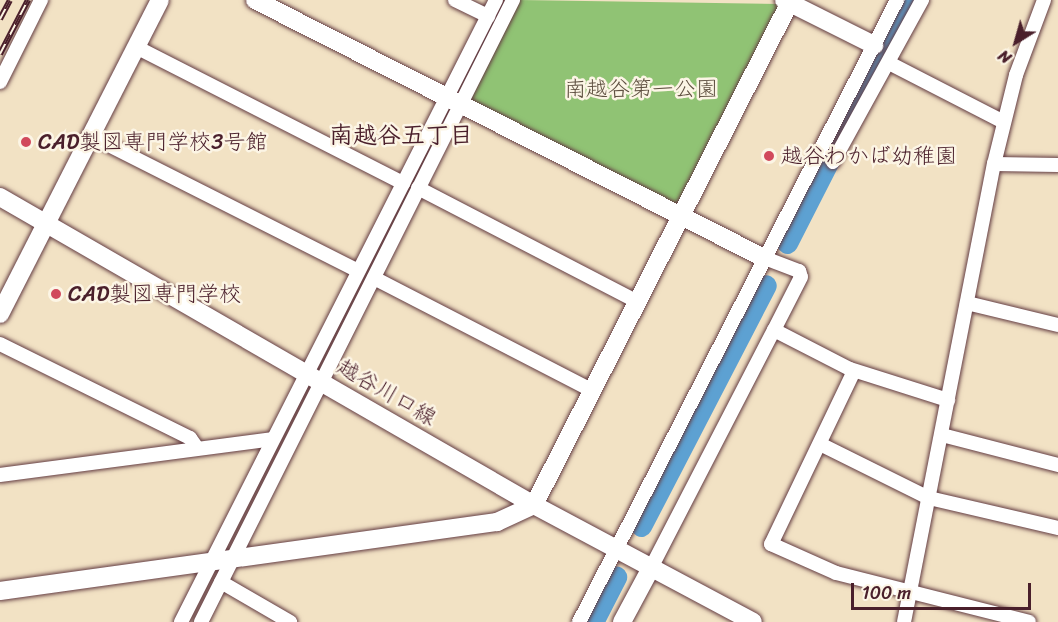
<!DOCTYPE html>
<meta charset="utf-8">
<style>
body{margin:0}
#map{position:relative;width:1058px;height:622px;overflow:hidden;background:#f2e2c4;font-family:Sriracha,"Klee One",sans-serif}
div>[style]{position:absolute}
.green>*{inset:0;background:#90c374}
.river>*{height:21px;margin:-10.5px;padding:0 10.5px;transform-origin:10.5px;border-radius:10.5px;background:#5da1d2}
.roads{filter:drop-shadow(0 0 2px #633c42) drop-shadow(0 0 2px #633c42)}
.street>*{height:14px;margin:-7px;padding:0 7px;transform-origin:7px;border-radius:7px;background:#fff}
.secondary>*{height:18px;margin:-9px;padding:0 9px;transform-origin:9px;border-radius:9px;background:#fff}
.rail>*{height:6px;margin-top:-3px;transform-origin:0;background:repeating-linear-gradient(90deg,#fcf5e5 0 11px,#4a1f2b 0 22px);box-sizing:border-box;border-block:2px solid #4a1f2b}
.dots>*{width:16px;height:16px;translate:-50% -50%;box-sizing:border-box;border:3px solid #fcf5e5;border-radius:50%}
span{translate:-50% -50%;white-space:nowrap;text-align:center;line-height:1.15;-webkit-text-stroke:5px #fcf5e5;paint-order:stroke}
.park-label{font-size:22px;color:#5f5041}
.poi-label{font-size:22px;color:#4a1f2b}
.left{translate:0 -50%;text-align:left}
.street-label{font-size:22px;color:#4a1f2b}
.neighbourhood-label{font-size:24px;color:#4a1f2b;font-weight:700}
.north{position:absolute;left:986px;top:12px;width:60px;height:60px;-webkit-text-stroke:4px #fcf5e5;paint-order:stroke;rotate:217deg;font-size:16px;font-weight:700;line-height:24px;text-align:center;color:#4a1f2b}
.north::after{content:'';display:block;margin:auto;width:21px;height:27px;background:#4a1f2b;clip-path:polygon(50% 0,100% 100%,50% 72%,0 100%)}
.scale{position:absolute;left:851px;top:583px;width:180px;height:27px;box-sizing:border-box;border:3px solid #4a1f2b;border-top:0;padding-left:8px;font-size:18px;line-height:21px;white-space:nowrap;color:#4a1f2b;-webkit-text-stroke:4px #fcf5e5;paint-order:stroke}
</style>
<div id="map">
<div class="green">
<div style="clip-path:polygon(520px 0,781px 4px,682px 210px,469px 101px)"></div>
</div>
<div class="river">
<div style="left:787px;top:243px;width:273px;rotate:-63deg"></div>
<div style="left:641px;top:526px;width:271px;rotate:-62.6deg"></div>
<div style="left:593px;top:622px;width:51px;rotate:-62.9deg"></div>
</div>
<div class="roads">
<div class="street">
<div style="left:455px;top:0;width:37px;rotate:26deg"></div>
<div style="left:136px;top:47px;width:300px;rotate:27deg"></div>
<div style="left:889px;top:63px;width:129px;rotate:27.2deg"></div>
<div style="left:0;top:82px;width:92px;rotate:-63.4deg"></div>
<div style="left:91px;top:136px;width:299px;rotate:26.8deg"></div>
<div style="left:833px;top:162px;width:185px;rotate:-61.2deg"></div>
<div style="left:994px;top:164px;width:64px;rotate:0.9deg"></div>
<div style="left:418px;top:188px;width:248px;rotate:27.4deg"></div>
<div style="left:762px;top:257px;width:40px;rotate:21deg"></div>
<div style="left:799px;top:271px;width:6px;rotate:72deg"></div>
<div style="left:801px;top:277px;width:59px;rotate:117deg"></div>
<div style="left:374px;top:278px;width:246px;rotate:27.3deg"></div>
<div style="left:967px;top:303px;width:94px;rotate:13.6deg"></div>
<div style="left:0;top:344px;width:212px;rotate:26.3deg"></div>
<div style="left:190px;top:438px;width:12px;rotate:55deg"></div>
<div style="left:854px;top:371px;width:192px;rotate:115.6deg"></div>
<div style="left:771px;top:544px;width:71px;rotate:24deg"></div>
<div style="left:836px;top:573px;width:199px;rotate:14.2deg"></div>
<div style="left:942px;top:435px;width:120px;rotate:14.5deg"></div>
<div style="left:820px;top:444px;width:122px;rotate:26.4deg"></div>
<div style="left:929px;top:498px;width:132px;rotate:13.1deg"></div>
<div style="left:0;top:475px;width:274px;rotate:-7.5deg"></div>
<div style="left:651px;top:568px;width:268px;rotate:-62.7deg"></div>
<div style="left:774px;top:330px;width:85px;rotate:27.2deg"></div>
<div style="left:850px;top:369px;width:103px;rotate:17.6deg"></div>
<div style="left:221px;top:582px;width:80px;rotate:30.1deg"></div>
<div style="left:181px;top:622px;width:697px;rotate:-63.14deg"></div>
<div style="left:201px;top:622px;width:696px;rotate:-63.36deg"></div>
<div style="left:579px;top:622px;width:699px;rotate:-62.92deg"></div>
<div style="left:904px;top:622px;width:467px;rotate:-78.9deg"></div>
<div style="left:994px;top:164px;width:92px;rotate:-76.1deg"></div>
<div style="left:1016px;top:75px;width:80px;rotate:-69.5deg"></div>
</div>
<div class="secondary">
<div style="left:255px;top:0;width:568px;rotate:26.88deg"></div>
<div style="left:784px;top:0;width:101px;rotate:26.6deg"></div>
<div style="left:0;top:197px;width:616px;rotate:29.98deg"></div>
<div style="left:534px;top:505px;width:248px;rotate:28.1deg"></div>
<div style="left:0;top:314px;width:352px;rotate:-63deg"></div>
<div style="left:0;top:591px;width:502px;rotate:-7.9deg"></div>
<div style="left:497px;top:522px;width:41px;rotate:-24.7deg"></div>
<div style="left:534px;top:505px;width:567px;rotate:-63.03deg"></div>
<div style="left:622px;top:622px;width:61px;rotate:-61.8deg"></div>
</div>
</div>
<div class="rail">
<div style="left:0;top:19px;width:21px;rotate:-62deg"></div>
<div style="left:0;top:54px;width:61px;rotate:-62.6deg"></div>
</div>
<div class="dots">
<div style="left:26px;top:142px;background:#d1495b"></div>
<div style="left:769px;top:156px;background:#d1495b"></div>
<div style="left:56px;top:294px;background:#d1495b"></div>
</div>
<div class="park-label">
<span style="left:641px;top:89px">南越谷第一公園</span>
</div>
<div class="poi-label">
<span class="left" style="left:38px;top:142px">CAD製図専門学校3号館</span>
<span class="left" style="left:781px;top:156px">越谷わかば幼稚園</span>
<span class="left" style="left:68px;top:294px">CAD製図専門学校</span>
</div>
<div class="street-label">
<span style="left:387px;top:392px;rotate:30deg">越谷川口線</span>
</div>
<div class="neighbourhood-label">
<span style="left:401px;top:136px">南越谷五丁目</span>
</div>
<div class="north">N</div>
<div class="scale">100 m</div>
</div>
